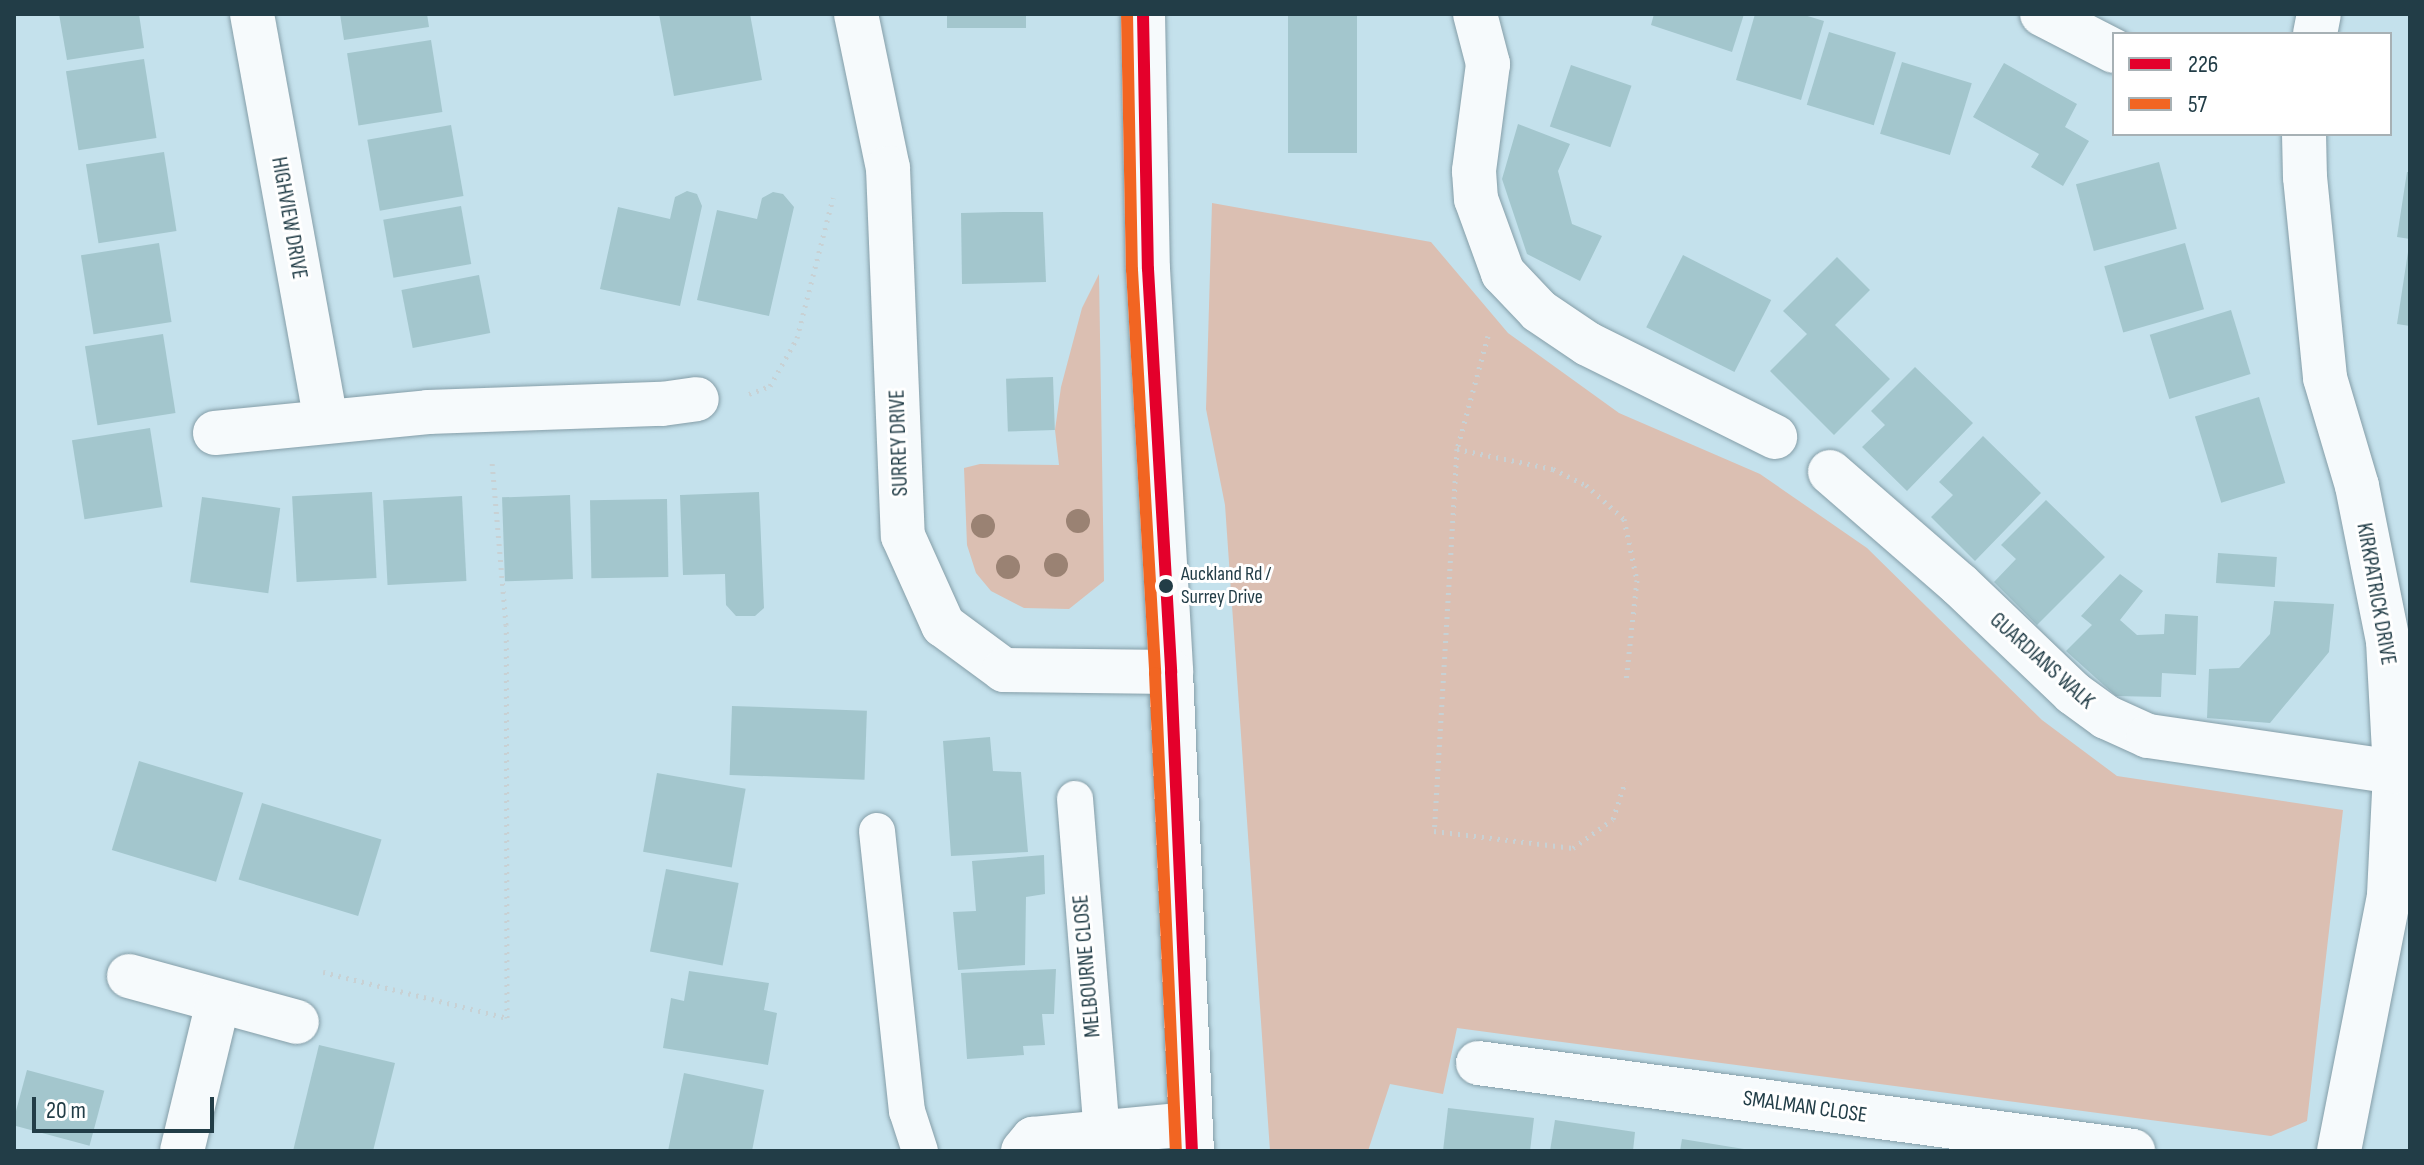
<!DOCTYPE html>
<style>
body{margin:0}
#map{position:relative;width:2424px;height:1165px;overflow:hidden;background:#c4e1ec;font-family:"Sofia Sans Condensed",sans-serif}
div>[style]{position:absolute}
.green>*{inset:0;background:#dbbfb2}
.building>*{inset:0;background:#a3c6cd;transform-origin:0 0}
.path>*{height:5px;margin-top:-2.5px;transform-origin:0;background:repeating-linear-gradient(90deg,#c8d1d4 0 2px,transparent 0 8px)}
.roads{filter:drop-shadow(0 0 2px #859ea8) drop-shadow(0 0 2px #859ea8)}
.lane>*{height:36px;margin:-18px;padding:0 18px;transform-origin:18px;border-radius:18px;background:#f6fafc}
.street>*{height:44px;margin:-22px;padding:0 22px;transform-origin:22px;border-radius:22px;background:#f6fafc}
.secondary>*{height:44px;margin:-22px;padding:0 22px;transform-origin:22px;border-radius:22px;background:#f6fafc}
.bus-1>*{height:12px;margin:-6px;padding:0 6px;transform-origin:6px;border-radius:6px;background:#e4002b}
.bus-2>*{height:12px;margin:-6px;padding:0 6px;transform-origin:6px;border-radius:6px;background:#f26522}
.trees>*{width:24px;height:24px;margin:-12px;border-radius:50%;background:#9a8273}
.dots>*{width:22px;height:22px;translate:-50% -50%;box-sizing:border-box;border:4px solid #fff;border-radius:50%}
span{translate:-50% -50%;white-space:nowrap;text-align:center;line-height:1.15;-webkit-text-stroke:6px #fff;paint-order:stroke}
.bus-label{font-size:20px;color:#223d47}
.left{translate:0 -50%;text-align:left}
.street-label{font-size:22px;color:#223d47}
.frame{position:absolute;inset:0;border:16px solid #223d47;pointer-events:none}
.legend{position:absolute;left:2112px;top:32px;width:280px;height:104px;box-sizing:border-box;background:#fff;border:2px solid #a7b1b5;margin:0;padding:10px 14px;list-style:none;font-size:24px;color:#223d47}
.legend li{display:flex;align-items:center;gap:16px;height:40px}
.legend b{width:40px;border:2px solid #a7b1b5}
.scale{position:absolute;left:32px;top:1097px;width:182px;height:36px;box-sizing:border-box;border:4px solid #223d47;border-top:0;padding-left:10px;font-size:24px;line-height:28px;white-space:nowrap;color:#223d47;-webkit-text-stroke:6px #fff;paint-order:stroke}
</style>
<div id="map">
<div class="green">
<div style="clip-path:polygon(1212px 203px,1431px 242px,1508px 333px,1619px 413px,1760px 474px,1867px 548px,2042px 720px,2117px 776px,2343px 810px,2307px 1121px,2271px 1136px,1457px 1028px,1443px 1094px,1390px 1084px,1368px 1151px,1270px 1151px,1225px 505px,1206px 409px)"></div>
<div style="clip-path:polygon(1099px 274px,1104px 581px,1069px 609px,1024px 608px,991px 591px,976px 573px,967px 545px,964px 468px,980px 464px,1059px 465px,1055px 430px,1061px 387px,1082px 308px)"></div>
</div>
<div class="building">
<div style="clip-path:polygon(59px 14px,139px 14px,144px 48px,67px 60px)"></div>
<div style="clip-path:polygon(340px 14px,427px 14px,429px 27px,344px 40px)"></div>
<div style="clip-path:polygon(659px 14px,750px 14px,762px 80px,674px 96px)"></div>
<div style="left:947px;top:14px;width:79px;height:14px"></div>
<div style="left:1288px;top:14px;width:69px;height:139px"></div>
<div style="clip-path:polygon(1654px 14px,1744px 14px,1732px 52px,1651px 25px)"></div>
<div style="clip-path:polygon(1755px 14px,1801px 14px,1824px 21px,1801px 100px,1736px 80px)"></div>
<div style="left:1829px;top:32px;width:70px;height:76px;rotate:17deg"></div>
<div style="left:431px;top:40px;width:73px;height:85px;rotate:81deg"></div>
<div style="left:144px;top:59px;width:80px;height:79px;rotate:81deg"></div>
<div style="left:1902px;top:62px;width:73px;height:75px;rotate:17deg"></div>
<div style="clip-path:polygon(2004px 63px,2077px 104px,2065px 127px,2089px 141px,2063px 186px,2031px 167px,2039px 154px,1973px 117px)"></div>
<div style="left:1571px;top:65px;width:64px;height:65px;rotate:19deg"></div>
<div style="clip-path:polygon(1518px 124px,1570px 144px,1558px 171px,1572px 224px,1602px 236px,1580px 281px,1527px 254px,1502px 179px)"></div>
<div style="left:451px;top:125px;width:72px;height:85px;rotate:80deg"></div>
<div style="left:164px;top:152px;width:80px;height:79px;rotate:81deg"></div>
<div style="left:2159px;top:162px;width:69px;height:86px;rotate:75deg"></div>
<div style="clip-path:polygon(2407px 172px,2410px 172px,2410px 239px,2397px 237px)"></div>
<div style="clip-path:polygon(687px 191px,697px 194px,702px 206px,680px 306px,600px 289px,618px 207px,670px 219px,675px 197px)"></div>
<div style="clip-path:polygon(773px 192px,783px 194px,794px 207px,769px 316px,697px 300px,717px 210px,757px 219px,762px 198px)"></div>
<div style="left:461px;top:206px;width:59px;height:79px;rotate:80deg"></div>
<div style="clip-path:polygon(1004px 212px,1043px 212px,1046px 282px,962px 284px,961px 213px)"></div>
<div style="left:159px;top:243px;width:80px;height:79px;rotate:81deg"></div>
<div style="left:2185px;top:243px;width:69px;height:84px;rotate:74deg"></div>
<div style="clip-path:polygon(2408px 252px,2410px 252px,2410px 326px,2397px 324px)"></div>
<div style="left:1683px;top:255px;width:99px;height:81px;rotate:27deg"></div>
<div style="clip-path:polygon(1837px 257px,1870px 290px,1835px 325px,1890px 379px,1834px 435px,1770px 371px,1807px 334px,1783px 311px)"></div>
<div style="left:479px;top:275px;width:59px;height:79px;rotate:79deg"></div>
<div style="left:2231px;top:310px;width:67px;height:85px;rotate:73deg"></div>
<div style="left:163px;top:334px;width:80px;height:79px;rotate:81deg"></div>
<div style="clip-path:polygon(1915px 367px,1973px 423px,1907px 491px,1862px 447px,1885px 425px,1871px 411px)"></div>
<div style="left:1053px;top:377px;width:53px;height:47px;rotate:88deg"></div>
<div style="left:2259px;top:397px;width:90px;height:67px;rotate:73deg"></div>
<div style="left:150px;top:428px;width:80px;height:79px;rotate:81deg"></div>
<div style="clip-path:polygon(1983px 436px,2041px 493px,1975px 561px,1931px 517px,1953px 495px,1939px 482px)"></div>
<div style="left:372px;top:492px;width:86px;height:80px;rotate:87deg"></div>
<div style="clip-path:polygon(759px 492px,764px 608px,755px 616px,736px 616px,726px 605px,725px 574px,683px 575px,680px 495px)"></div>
<div style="left:570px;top:495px;width:84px;height:68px;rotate:88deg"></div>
<div style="left:462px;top:496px;width:85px;height:79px;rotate:87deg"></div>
<div style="left:202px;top:497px;width:79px;height:86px;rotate:8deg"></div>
<div style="left:667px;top:499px;width:78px;height:77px;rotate:89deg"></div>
<div style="clip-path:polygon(2046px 500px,2105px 557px,2037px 625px,1994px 582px,2016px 559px,2001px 545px)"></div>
<div style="left:2218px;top:553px;width:59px;height:30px;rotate:4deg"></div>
<div style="clip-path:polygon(2120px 574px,2143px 591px,2120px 620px,2137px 635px,2164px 634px,2165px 614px,2198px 616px,2196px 675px,2162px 673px,2161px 697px,2116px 696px,2066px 651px,2092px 625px,2081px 616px)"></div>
<div style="clip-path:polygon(2274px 601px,2334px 604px,2329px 652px,2270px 723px,2207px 718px,2209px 669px,2239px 668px,2270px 634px)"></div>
<div style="left:732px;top:706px;width:135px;height:69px;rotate:2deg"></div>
<div style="clip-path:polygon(990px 737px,993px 771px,1021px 772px,1028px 852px,951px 856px,943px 741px)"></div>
<div style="left:139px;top:761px;width:109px;height:93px;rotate:17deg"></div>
<div style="left:657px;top:773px;width:90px;height:80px;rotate:10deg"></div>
<div style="left:262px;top:803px;width:125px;height:80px;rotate:17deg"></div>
<div style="clip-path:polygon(1044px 855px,1045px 894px,1026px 897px,1025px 965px,958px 970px,953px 912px,976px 911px,972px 861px)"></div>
<div style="left:666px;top:869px;width:74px;height:84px;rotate:11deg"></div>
<div style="clip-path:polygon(1056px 969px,1054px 1014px,1042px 1014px,1045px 1045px,1023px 1046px,1024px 1055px,967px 1059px,961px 973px)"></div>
<div style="clip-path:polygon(689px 971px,769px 983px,764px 1010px,777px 1013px,768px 1065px,663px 1048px,671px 998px,684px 1001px)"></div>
<div style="clip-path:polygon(319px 1045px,395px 1063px,373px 1151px,293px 1151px)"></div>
<div style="left:27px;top:1070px;width:80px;height:57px;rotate:15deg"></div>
<div style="clip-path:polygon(684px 1073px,764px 1090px,752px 1151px,668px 1151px)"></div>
<div style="clip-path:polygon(1448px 1108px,1534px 1118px,1530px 1151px,1443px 1151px)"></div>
<div style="clip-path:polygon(1555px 1120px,1635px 1132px,1633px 1151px,1550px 1151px)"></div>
<div style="clip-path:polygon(1682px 1139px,1744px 1149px,1744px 1151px,1680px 1151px)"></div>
</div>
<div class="path">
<div style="left:1488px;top:336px;width:117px;rotate:105.3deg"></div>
<div style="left:1457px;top:449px;width:98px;rotate:11.8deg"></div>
<div style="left:1553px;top:469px;width:37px;rotate:26deg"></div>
<div style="left:1586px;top:485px;width:51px;rotate:41.8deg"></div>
<div style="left:1624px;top:519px;width:62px;rotate:78deg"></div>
<div style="left:1637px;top:580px;width:102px;rotate:96.2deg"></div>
<div style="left:749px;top:394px;width:22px;rotate:-21deg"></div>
<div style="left:770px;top:386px;width:55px;rotate:-60.6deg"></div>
<div style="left:797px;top:338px;width:145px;rotate:-75.6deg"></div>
<div style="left:1457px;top:449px;width:383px;rotate:93.4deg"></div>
<div style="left:1434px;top:831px;width:140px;rotate:7deg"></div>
<div style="left:1573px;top:848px;width:49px;rotate:-35.9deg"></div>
<div style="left:1613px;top:819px;width:40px;rotate:-72deg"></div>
<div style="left:323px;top:972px;width:190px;rotate:14deg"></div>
<div style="left:507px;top:1018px;width:393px;rotate:-90.1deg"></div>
<div style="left:506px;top:625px;width:164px;rotate:-94.9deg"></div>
</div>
<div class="roads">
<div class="lane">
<div style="left:1075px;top:799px;width:334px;rotate:85.4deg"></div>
<div style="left:877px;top:831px;width:282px;rotate:83.9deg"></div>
<div style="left:907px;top:1111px;width:42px;rotate:72deg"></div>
</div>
<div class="street">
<div style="left:252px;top:14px;width:414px;rotate:79.7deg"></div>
<div style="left:856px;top:14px;width:157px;rotate:78.3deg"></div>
<div style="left:888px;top:168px;width:368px;rotate:87.7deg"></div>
<div style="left:903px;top:536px;width:98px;rotate:65.8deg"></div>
<div style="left:943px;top:625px;width:76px;rotate:36.4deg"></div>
<div style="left:1004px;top:670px;width:167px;rotate:0.7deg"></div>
<div style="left:1475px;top:14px;width:52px;rotate:75.4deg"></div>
<div style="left:1488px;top:64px;width:108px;rotate:97.5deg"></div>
<div style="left:1474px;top:171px;width:28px;rotate:86deg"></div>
<div style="left:1476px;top:199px;width:79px;rotate:70deg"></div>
<div style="left:1503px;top:273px;width:52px;rotate:46.5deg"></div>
<div style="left:1539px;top:311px;width:59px;rotate:34deg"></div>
<div style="left:1588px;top:344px;width:209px;rotate:26.4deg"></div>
<div style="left:2042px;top:14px;width:81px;rotate:27.2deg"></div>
<div style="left:2315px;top:34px;width:20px;rotate:-79deg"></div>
<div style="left:2304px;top:134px;width:43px;rotate:88.7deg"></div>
<div style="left:2305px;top:177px;width:202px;rotate:84.3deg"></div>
<div style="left:2325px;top:378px;width:113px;rotate:73.5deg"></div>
<div style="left:2357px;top:486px;width:158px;rotate:78.7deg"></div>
<div style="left:2388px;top:641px;width:131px;rotate:86.9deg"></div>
<div style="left:2395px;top:772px;width:124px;rotate:92.8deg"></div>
<div style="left:2389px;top:896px;width:260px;rotate:101.1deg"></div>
<div style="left:215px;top:433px;width:214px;rotate:-5.6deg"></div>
<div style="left:428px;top:412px;width:234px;rotate:-2deg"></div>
<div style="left:662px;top:404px;width:35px;rotate:-8deg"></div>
<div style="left:1830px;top:472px;width:171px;rotate:41deg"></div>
<div style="left:1959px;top:584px;width:158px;rotate:43.7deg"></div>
<div style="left:2073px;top:693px;width:41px;rotate:36deg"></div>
<div style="left:2106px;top:717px;width:46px;rotate:24.3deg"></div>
<div style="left:2148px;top:736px;width:250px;rotate:8.3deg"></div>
<div style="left:129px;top:976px;width:174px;rotate:15.3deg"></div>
<div style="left:1478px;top:1063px;width:661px;rotate:7.65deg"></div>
<div style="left:182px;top:1151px;width:153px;rotate:-76.4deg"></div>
<div style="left:1023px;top:1151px;width:16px;rotate:-50deg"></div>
<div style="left:1033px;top:1139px;width:158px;rotate:-5.5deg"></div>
</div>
<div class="secondary">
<div style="left:1143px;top:14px;width:255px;rotate:88.9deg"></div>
<div style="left:1148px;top:269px;width:404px;rotate:86.7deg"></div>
<div style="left:1171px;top:672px;width:479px;rotate:87.5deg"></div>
</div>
</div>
<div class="bus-1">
<div style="left:1143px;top:14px;width:255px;rotate:88.9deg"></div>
<div style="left:1148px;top:269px;width:404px;rotate:86.7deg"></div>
<div style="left:1171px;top:672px;width:479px;rotate:87.5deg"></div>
</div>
<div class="bus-2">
<div style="left:1127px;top:14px;width:256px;rotate:88.9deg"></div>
<div style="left:1132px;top:270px;width:404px;rotate:86.7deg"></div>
<div style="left:1155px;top:673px;width:478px;rotate:87.5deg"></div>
</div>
<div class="trees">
<div style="left:1078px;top:521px"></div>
<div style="left:983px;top:526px"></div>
<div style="left:1056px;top:565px"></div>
<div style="left:1008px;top:567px"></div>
</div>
<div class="dots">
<div style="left:1166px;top:586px;background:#223d47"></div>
</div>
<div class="bus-label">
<span class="left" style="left:1181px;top:586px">Auckland Rd /<br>Surrey Drive</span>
</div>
<div class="street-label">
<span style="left:289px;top:218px;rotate:80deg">HIGHVIEW DRIVE</span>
<span style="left:899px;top:443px;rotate:-92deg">SURREY DRIVE</span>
<span style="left:2376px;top:594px;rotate:80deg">KIRKPATRICK DRIVE</span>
<span style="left:2042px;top:661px;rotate:42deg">GUARDIANS WALK</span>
<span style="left:1087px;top:966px;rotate:-95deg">MELBOURNE CLOSE</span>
<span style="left:1805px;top:1107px;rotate:8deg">SMALMAN CLOSE</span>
</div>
<div class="frame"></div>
<ul class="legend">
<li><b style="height:10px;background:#e4002b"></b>226</li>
<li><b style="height:10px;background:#f26522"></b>57</li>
</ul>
<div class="scale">20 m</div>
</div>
